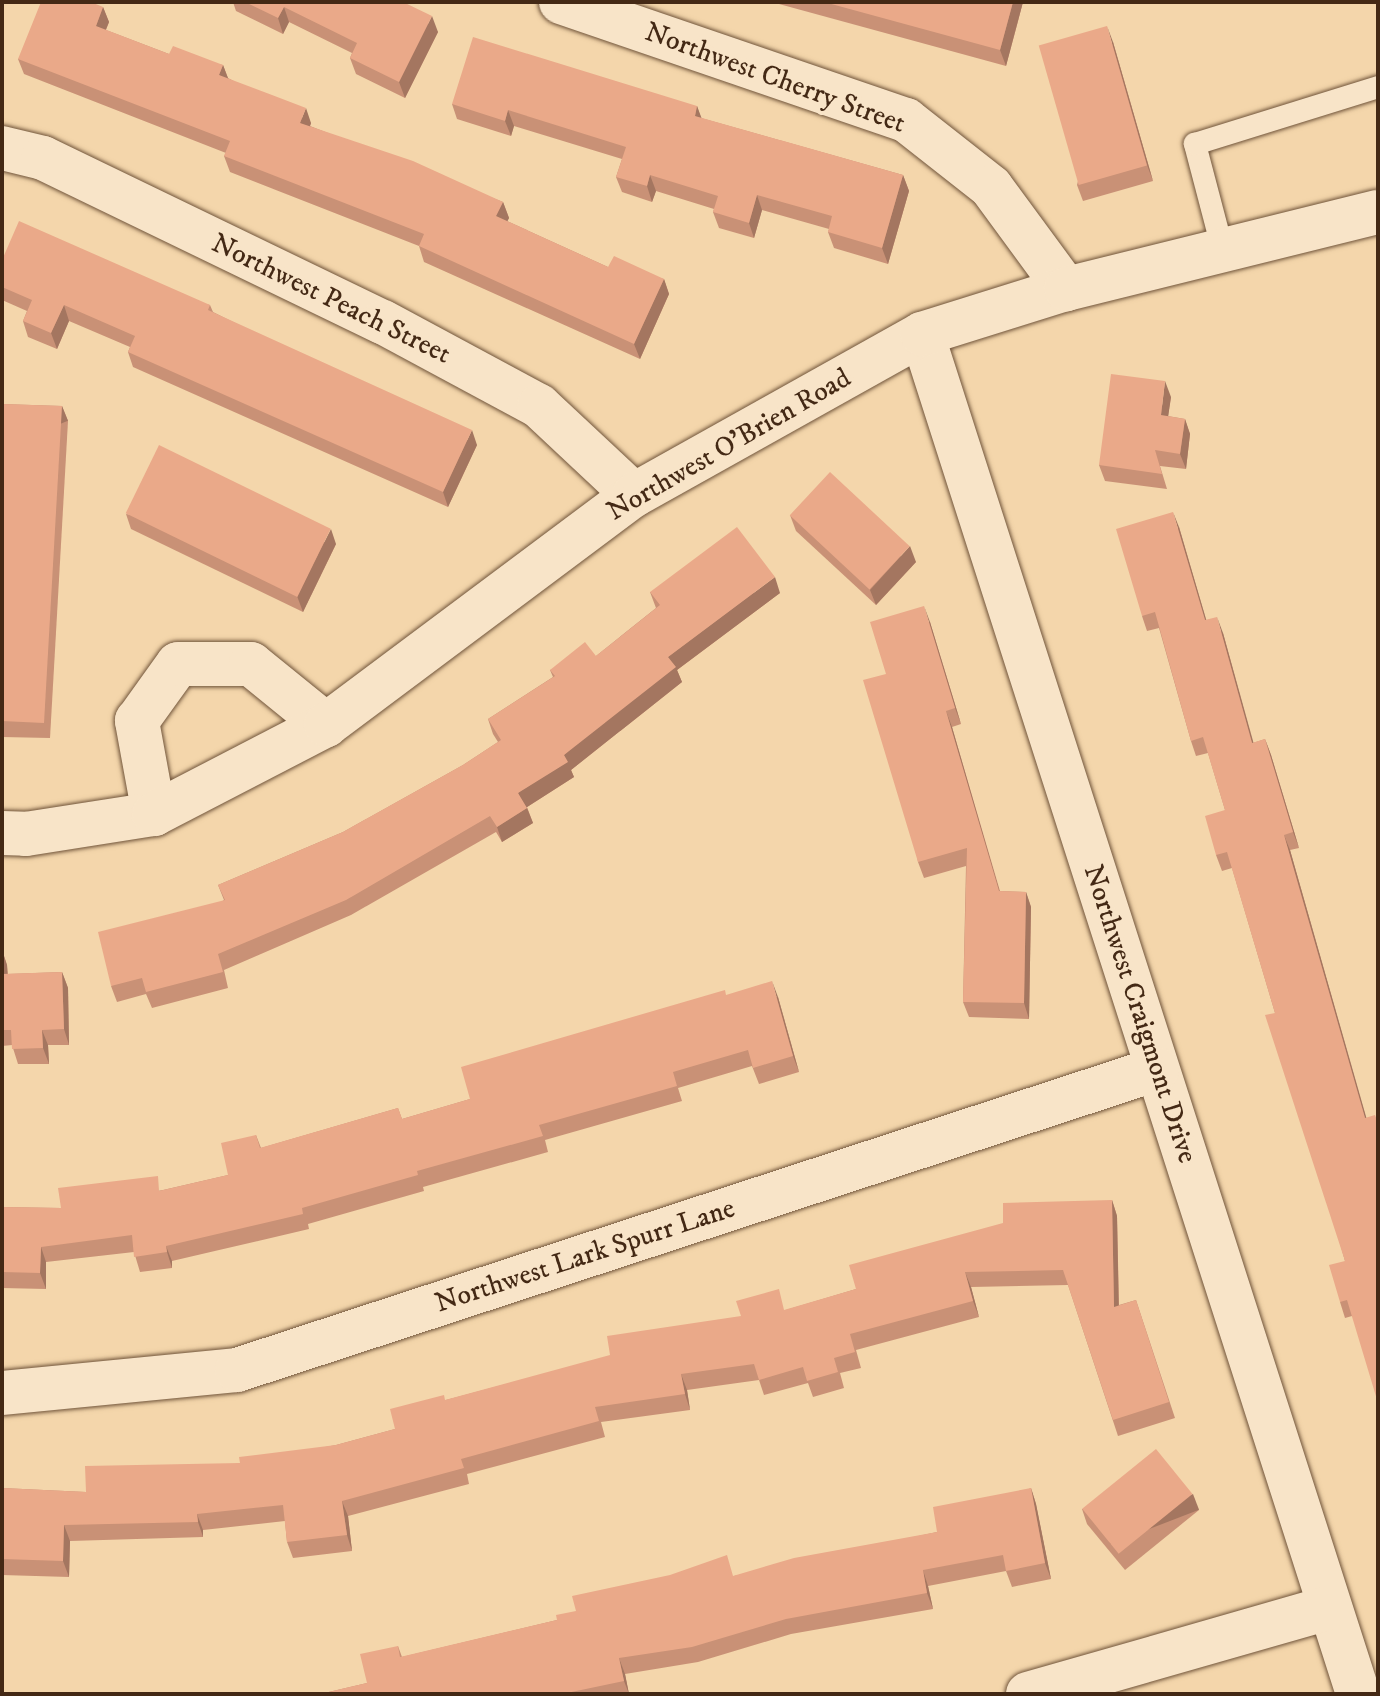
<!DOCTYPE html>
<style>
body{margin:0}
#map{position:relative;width:1380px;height:1696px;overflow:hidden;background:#f4d6ab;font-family:"IM FELL DW Pica",serif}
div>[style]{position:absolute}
.roads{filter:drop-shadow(0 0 2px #70543a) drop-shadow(0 0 2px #70543a)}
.service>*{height:22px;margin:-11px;padding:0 11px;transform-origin:11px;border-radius:11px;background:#f8e4c8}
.minor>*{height:44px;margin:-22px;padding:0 22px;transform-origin:22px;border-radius:22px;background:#f8e4c8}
.wall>*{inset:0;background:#c99176}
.shaded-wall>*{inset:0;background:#a47660;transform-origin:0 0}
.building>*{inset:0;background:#eaa989;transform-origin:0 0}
span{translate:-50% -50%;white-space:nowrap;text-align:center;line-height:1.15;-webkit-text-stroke:8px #f8e4c8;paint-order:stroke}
.street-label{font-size:28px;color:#442915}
.frame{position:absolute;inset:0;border:4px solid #442915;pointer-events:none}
</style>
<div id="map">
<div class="roads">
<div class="service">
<div style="left:1223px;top:251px;width:111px;rotate:-104.7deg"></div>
<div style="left:1195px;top:144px;width:192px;rotate:-17.3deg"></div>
</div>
<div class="minor">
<div style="left:561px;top:2px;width:365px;rotate:18.9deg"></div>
<div style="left:906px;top:120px;width:108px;rotate:38.2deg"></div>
<div style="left:991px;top:187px;width:127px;rotate:53.7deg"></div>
<div style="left:2px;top:148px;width:42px;rotate:13.7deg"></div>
<div style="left:43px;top:158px;width:377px;rotate:25.8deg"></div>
<div style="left:383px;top:322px;width:177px;rotate:28.3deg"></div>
<div style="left:539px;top:406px;width:130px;rotate:43.1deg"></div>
<div style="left:922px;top:334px;width:1428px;rotate:72.22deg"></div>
<div style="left:154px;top:814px;width:95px;rotate:-100.4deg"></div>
<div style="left:137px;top:721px;width:70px;rotate:-54.3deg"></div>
<div style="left:178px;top:664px;width:73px"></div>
<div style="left:251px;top:664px;width:97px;rotate:39.1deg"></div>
<div style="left:2px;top:833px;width:24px;rotate:2deg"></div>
<div style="left:26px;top:834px;width:130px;rotate:-8.9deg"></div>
<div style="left:154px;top:814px;width:194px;rotate:-27.4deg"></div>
<div style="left:326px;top:725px;width:384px;rotate:-36.8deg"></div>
<div style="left:634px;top:495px;width:330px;rotate:-29.2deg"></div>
<div style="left:922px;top:334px;width:151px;rotate:-17.4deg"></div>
<div style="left:1066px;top:289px;width:321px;rotate:-13.9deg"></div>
<div style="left:2px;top:1393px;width:236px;rotate:-5.6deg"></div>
<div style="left:237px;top:1370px;width:968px;rotate:-18.12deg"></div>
<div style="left:1028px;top:1694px;width:312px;rotate:-16deg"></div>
</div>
</div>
<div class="wall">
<div style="clip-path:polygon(233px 2px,403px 2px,438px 32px,405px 98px,356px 74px,350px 58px,352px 53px,289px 22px,283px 34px,236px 11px)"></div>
<div style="clip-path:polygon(778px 2px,1023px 2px,1006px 66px,779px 4px)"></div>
<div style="clip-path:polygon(103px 7px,109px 22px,106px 30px,169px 54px,223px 65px,228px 78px,311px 123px,310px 126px,503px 202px,509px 218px,507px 221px,608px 267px,664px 279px,669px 294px,640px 359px,424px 262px,419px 246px,230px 172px,224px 156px,226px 153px,24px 74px,18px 59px)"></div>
<div style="clip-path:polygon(1113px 42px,1153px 181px,1083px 201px,1077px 185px)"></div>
<div style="clip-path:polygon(452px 104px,697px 106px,701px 118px,903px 175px,909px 191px,888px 264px,834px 248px,828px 232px,829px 229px,762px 210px,754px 238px,719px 228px,713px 212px,714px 209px,656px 191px,652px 202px,622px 192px,616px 177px,622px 159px,514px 126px,511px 136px,457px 119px)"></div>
<div style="clip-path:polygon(2px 260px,210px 305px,213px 312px,477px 445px,448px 507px,133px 367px,128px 352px,130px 347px,69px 321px,57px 349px,28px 337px,23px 321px,27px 311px,2px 300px)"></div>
<div style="clip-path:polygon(1171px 397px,1168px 416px,1185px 419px,1190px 434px,1186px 469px,1160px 466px,1167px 489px,1105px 481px,1099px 465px)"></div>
<div style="clip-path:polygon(2px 404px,62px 406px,68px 421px,50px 738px,2px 737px)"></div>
<div style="clip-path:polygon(126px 514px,336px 544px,303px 612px,131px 529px)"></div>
<div style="clip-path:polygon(790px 515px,916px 562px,876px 605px,796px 531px)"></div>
<div style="clip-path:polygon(1179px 527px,1206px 620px,1223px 633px,1253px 743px,1265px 739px,1271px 755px,1299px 848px,1290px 850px,1366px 1118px,1352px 1316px,1345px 1318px,1340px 1302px,1345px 1261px,1275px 1013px,1232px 868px,1222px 871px,1216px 855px,1225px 810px,1208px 753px,1196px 756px,1191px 741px,1159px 628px,1147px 631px,1142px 616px)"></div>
<div style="clip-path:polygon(650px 592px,780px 593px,677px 670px,682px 682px,571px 770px,574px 777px,527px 807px,533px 823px,502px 842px,496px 832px,351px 915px,224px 970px,228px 988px,152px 1008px,146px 994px,117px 1002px,111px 986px,224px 900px,218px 885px,343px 832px,463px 765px,498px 742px,493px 734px,488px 719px,553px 677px,550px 670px,596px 656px,656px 608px)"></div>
<div style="clip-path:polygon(930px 622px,961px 724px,952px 727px,1000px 891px,1026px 892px,1031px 907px,1029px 1019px,969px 1017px,963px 1002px,966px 866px,924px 878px,918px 862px,886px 674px)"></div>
<div style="clip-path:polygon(2px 950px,7px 965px,8px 974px,62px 972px,68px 988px,69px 1045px,48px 1045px,49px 1064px,18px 1064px,12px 1045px,2px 1046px)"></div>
<div style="clip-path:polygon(727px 995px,778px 997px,799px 1072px,759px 1084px,752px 1066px,678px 1088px,682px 1101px,545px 1140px,548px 1152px,423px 1187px,424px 1191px,308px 1224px,309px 1229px,172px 1261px,172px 1268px,140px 1272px,134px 1252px,46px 1262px,46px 1289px,2px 1288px,2px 1207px,61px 1208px,163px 1190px,228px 1175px,256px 1135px,261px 1148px,398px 1108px,402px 1119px,470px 1099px)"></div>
<div style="clip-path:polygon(1112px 1200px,1117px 1216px,1119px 1305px,1136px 1300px,1175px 1418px,1118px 1436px,1068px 1285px,971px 1287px,979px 1317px,856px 1350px,861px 1368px,840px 1373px,844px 1388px,813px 1397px,808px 1383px,764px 1395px,759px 1380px,687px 1390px,690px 1410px,601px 1422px,605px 1437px,467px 1474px,469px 1484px,348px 1516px,352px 1551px,293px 1558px,287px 1542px,285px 1521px,203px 1530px,203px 1537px,70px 1541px,69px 1577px,2px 1575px,2px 1488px,86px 1492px,336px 1445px,395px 1429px,446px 1400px,786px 1310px,856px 1289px)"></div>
<div style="clip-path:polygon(1031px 1488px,1036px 1504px,1051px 1579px,1012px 1587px,1006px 1571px,928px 1586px,933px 1609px,791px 1634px,698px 1662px,625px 1674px,629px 1694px,320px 1694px,367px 1683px,398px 1646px,402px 1657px,557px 1620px,734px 1576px,937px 1532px)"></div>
<div style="clip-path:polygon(1082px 1509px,1199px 1510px,1125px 1570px,1087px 1524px)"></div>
</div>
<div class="shaded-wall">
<div style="clip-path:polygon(1013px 2px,1023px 2px,1006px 66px,1000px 50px)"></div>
<div style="clip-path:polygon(103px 7px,109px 22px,101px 41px,96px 26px)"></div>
<div style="clip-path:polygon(284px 7px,289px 22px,283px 34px,278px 18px)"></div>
<div style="clip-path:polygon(432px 16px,438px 32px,405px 98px,399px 82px)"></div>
<div style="clip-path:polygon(1107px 26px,1113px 42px,1153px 181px,1147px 165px)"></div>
<div style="clip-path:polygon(223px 65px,229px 81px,219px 75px)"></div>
<div style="clip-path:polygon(697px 106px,703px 122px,695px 116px)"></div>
<div style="clip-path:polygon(306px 108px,311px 123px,306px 138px,300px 123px)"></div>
<div style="clip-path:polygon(508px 110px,514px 126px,511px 136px,505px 121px)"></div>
<div style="clip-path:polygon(650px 175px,656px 191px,652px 202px,647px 186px)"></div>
<div style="clip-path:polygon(903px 175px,909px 191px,888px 264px,882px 248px)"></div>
<div style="clip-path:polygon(757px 195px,762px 210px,754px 238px,749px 223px)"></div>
<div style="clip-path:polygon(503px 202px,509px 218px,502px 232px,496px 216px)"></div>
<div style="clip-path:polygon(664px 279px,669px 294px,640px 359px,634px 344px)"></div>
<div style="clip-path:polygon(64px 305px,69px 321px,57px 349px,51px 333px)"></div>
<div style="clip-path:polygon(1165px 381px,1171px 397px,1166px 431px,1161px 415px)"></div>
<div style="left:62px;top:406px;width:16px;height:318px;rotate:68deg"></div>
<div style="clip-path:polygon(1185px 419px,1190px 434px,1186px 469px,1180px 454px)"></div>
<div style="clip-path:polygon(472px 430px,477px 445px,448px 507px,443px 492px)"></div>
<div style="clip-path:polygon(1173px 512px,1179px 527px,1211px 636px,1205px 620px)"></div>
<div style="clip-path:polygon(331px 529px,336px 544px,303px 612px,297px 596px)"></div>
<div style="clip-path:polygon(910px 546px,916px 562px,876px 605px,870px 590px)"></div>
<div style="clip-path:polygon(775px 577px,780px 593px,677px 670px,682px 682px,571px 770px,574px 777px,524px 809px,518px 793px,564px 755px,668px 657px)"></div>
<div style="clip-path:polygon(924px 606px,930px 622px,961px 724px,955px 708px)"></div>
<div style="clip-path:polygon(1217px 617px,1223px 633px,1258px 759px,1252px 743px)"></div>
<div style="clip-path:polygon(946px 711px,952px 727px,1004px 907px,999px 891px)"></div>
<div style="clip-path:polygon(1265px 739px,1271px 755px,1299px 848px,1293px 832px)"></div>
<div style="clip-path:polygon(527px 808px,533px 823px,502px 842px,497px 827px)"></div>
<div style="clip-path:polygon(1284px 835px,1290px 850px,1371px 1134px,1365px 1118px)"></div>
<div style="clip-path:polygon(1026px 892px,1031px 907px,1029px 1019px,1024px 1003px)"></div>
<div style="clip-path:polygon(2px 950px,7px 965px,8px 989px,2px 974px)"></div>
<div style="clip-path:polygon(62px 972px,68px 988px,69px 1045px,64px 1029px)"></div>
<div style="clip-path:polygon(772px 981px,778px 997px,799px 1072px,793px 1056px)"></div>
<div style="clip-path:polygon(42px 1030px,48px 1045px,49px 1064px,43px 1048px)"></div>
<div style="clip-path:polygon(1112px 1200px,1117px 1216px,1119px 1322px,1114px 1307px)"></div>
<div style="clip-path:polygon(166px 1246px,172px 1261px,172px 1268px,167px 1252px)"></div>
<div style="clip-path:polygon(41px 1247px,46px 1262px,46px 1289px,40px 1273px)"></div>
<div style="clip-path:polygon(965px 1272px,971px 1287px,979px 1317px,973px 1301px)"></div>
<div style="clip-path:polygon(681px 1374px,687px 1390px,690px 1410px,685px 1394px)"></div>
<div style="clip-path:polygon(1031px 1488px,1036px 1504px,1051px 1579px,1045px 1563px)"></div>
<div style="left:1193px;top:1494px;width:17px;height:95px;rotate:69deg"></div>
<div style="clip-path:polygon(342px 1501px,348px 1516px,352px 1551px,347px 1535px)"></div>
<div style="clip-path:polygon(197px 1514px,203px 1530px,203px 1537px,198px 1522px)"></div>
<div style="clip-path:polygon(64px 1525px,70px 1541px,69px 1577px,63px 1561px)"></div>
<div style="clip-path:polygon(923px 1570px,928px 1586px,933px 1609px,927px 1593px)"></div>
<div style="clip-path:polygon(619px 1658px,625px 1674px,629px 1694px,624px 1681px)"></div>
</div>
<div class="building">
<div style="clip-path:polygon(41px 2px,91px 2px,103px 7px,96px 26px,169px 54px,173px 46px,223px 65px,219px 75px,306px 108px,300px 123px,413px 161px,503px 202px,496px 216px,608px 267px,614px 256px,664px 279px,634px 344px,419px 246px,424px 234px,224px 156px,230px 141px,18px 59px)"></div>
<div style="clip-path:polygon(245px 2px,403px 2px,432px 16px,399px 82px,350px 58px,357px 43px,284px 7px,278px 18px)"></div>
<div style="clip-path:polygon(824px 2px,1013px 2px,1000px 50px)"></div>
<div style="left:1107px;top:26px;width:145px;height:71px;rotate:74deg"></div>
<div style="clip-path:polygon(473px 37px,697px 106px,695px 116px,903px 175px,882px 248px,828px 232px,832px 216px,757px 195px,749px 223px,713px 212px,718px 196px,650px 175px,647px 186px,616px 177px,626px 147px,508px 110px,505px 121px,452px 104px)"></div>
<div style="clip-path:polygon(19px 221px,210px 305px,208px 310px,472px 430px,443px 492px,128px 352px,135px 336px,64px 305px,51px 333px,23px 321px,32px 300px,2px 287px,2px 260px)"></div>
<div style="clip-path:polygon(1111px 374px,1165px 381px,1161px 415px,1185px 419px,1180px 454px,1155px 450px,1162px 474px,1099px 465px)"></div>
<div style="clip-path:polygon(2px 404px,62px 406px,44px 723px,2px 721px)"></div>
<div style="left:159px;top:445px;width:191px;height:76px;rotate:26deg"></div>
<div style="left:830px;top:472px;width:109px;height:59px;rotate:43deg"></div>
<div style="clip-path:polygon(1173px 512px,1205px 620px,1217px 617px,1252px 743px,1265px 739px,1293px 832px,1284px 835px,1365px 1118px,1375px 1115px,1378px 1123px,1378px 1403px,1347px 1300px,1340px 1302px,1329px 1265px,1345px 1261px,1265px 1015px,1275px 1013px,1227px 852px,1216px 855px,1205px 816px,1225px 810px,1203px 737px,1191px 741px,1155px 612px,1142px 616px,1116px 529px)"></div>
<div style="clip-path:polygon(737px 527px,775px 577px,668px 657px,676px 667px,564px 755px,568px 762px,518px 793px,527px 808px,497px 827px,490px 816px,346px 900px,218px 954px,223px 972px,146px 992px,142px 978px,111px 986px,98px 932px,225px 900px,218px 885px,343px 832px,463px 765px,501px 740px,488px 719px,555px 676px,550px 670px,585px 642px,596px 656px,660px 605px,650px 592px)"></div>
<div style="clip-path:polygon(924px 606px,955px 708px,946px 711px,999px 891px,1026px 892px,1024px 1003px,963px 1002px,967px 848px,918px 862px,863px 680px,886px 674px,870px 622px)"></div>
<div style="clip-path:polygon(2px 963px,2px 974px,62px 972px,64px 1029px,42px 1030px,43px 1048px,12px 1049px,11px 1030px,2px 1030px)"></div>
<div style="clip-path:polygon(772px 981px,793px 1056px,753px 1068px,748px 1050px,673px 1072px,677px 1086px,539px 1125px,543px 1136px,417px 1171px,418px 1175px,302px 1208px,303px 1214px,166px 1246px,167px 1252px,134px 1257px,132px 1235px,41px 1247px,40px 1273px,2px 1272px,2px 1207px,61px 1208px,58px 1188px,158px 1176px,159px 1191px,228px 1175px,221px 1143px,256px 1135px,260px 1148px,398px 1108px,402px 1119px,470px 1099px,461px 1067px,725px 990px,726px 995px)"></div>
<div style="clip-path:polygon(1112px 1200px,1114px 1307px,1136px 1300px,1169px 1402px,1113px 1420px,1063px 1270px,965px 1272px,973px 1301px,850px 1334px,855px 1352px,834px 1358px,838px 1372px,807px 1381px,803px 1367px,759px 1380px,754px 1364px,681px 1374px,685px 1394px,595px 1407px,599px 1421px,461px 1459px,464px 1468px,342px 1501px,347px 1535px,287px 1542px,283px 1505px,197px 1514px,198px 1522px,64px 1525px,63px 1561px,2px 1559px,2px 1488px,86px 1492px,85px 1466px,240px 1463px,239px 1457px,336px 1445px,395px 1429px,390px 1409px,444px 1395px,445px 1400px,610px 1355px,607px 1336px,741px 1316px,736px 1301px,779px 1289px,784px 1310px,856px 1289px,849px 1265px,1003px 1223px,1003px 1203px)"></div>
<div style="left:1156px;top:1449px;width:58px;height:95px;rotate:51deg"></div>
<div style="clip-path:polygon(1031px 1488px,1045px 1563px,1006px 1571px,1003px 1555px,923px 1570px,927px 1593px,786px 1619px,692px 1647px,619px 1658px,624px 1681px,562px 1694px,320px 1694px,367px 1683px,360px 1654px,398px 1646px,400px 1657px,557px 1620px,556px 1615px,576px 1611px,572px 1596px,670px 1575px,727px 1555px,733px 1576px,794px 1558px,937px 1532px,933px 1507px)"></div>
</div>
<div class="street-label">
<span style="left:775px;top:78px;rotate:20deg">Northwest Cherry Street</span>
<span style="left:331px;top:299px;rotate:26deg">Northwest Peach Street</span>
<span style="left:729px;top:445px;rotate:-30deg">Northwest O'Brien Road</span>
<span style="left:1140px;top:1014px;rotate:72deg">Northwest Craigmont Drive</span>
<span style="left:585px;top:1256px;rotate:-18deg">Northwest Lark Spurr Lane</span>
</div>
<div class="frame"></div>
</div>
